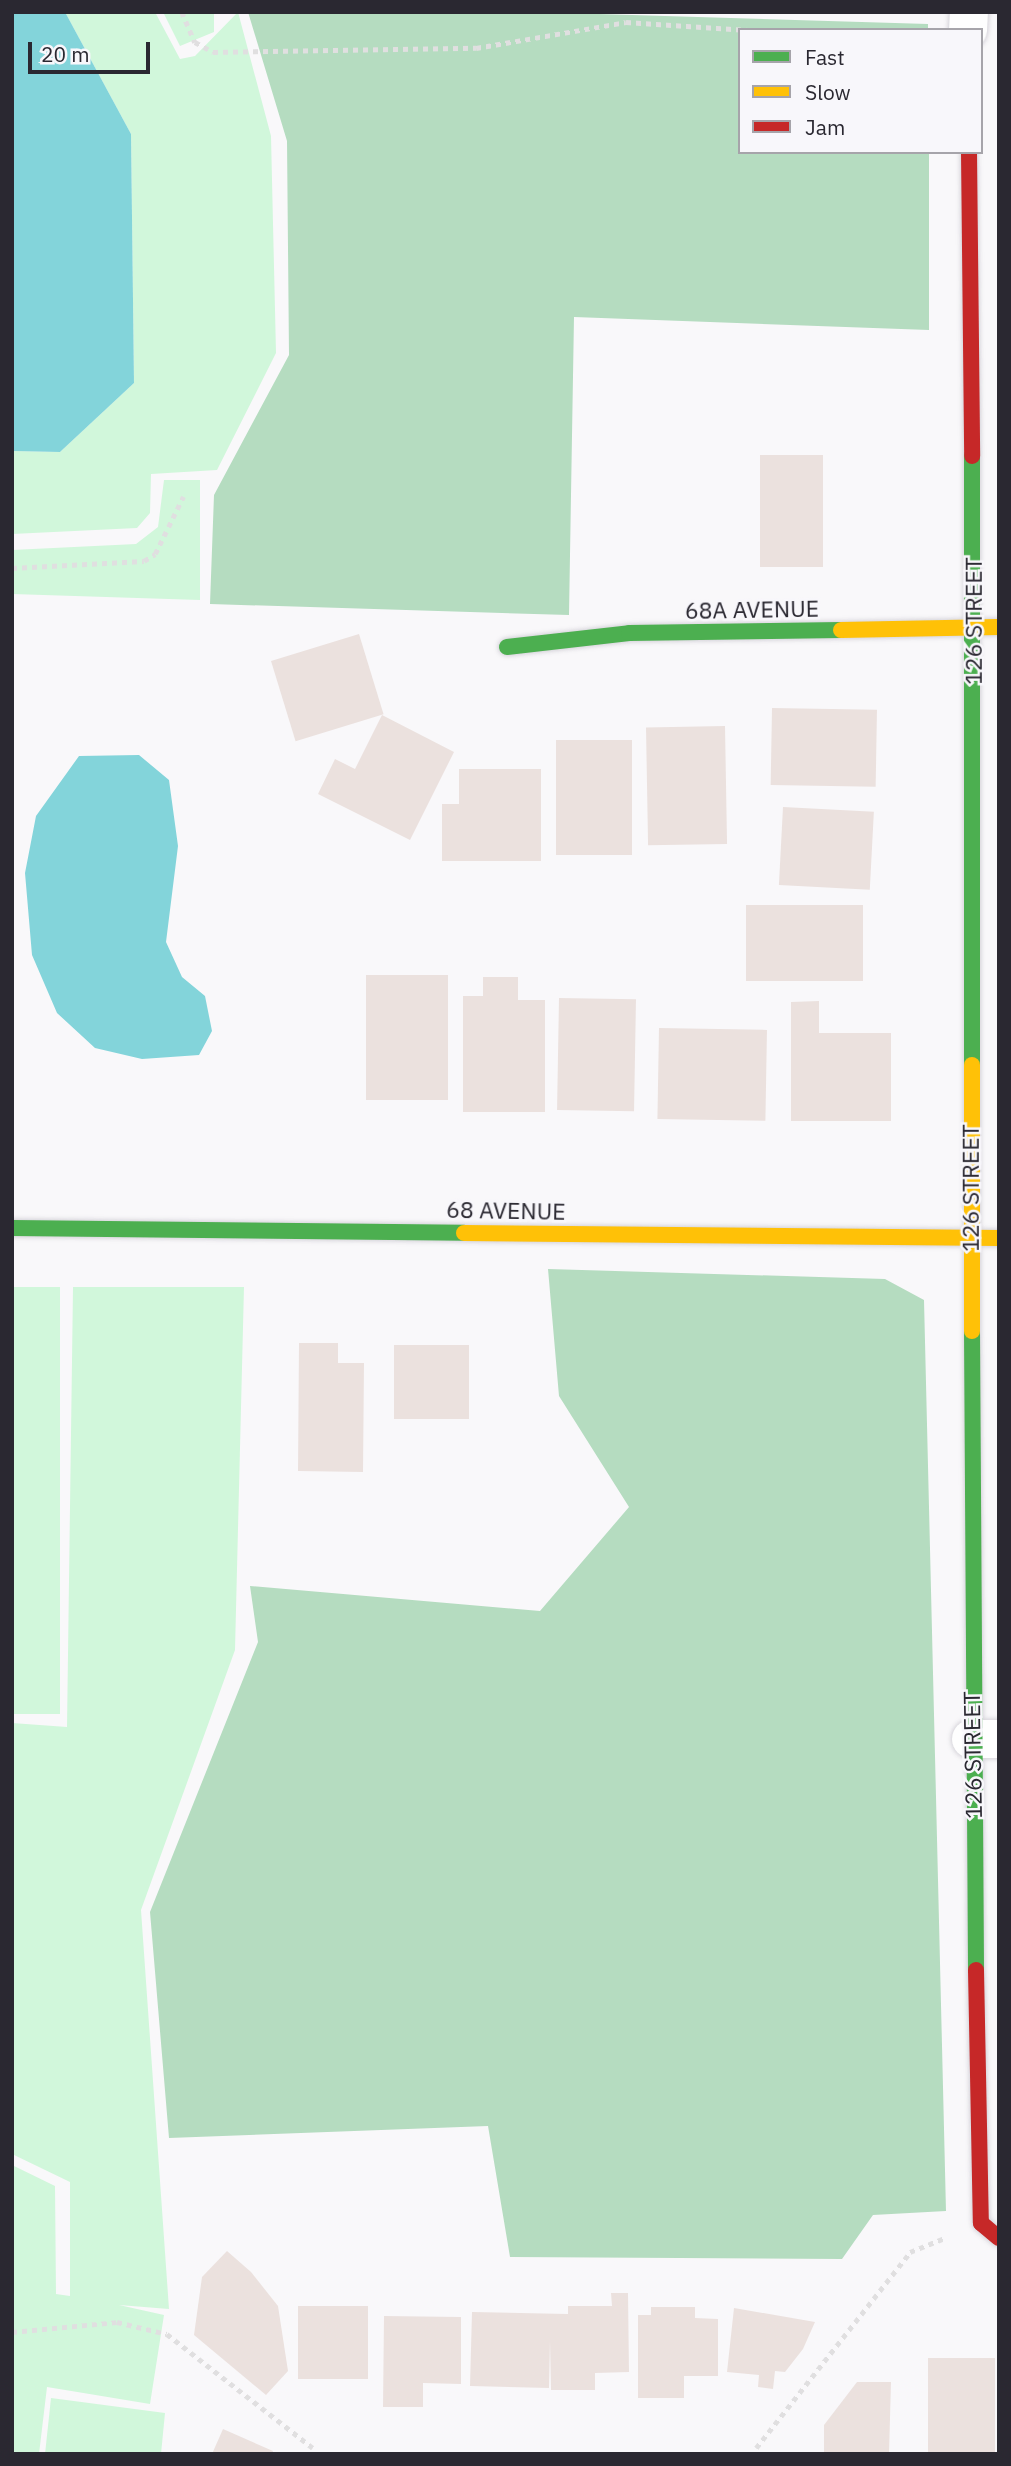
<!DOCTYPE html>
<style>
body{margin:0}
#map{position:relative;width:1011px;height:2466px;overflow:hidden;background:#f9f8fa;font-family:"IBM Plex Sans",sans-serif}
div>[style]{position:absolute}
.green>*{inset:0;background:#d1f7db;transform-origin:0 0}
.forest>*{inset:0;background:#b5dcc0}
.water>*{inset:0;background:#83d4da}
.building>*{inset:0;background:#ebe1de;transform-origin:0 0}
.path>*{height:4.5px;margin-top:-2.25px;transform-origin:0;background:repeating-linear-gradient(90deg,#e0dfe0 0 5px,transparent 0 10px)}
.roads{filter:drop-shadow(0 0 2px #d7d5db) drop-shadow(0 0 2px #d7d5db)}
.street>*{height:38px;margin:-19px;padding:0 19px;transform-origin:19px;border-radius:19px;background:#fefefe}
.fast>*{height:16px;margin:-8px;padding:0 8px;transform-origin:8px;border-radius:8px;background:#4caf50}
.slow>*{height:16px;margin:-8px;padding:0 8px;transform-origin:8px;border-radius:8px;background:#ffc107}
.jam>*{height:16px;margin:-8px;padding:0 8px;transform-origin:8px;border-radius:8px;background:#c62828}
span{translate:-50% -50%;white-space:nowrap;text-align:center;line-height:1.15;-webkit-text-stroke:5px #f8f7fb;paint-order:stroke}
.street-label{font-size:23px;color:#2a2831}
.frame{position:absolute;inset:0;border:14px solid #2a2831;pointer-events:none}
.legend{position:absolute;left:738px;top:28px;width:245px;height:126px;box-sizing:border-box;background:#f8f7fb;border:2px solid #a6a4aa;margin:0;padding:9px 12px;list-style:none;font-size:21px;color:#2a2831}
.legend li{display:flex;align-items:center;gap:14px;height:35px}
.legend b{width:35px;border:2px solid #a6a4aa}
.scale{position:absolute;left:28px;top:42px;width:122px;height:32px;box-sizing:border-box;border:4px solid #2a2831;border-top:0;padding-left:9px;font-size:21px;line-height:24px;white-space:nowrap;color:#2a2831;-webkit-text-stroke:5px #f8f7fb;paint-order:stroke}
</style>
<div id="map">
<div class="green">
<div style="clip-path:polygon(65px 12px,155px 12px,180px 59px,195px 56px,238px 12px,271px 136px,276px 353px,217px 470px,151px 474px,150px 513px,137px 528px,12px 534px,12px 451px,60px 452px,134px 383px,131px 134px)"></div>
<div style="clip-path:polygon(163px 12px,214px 12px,214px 32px,180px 46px)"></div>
<div style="clip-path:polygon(164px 480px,200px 480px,200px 600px,12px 594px,12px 550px,136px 544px,158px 527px)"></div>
<div style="left:12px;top:1287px;width:48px;height:427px"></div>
<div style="clip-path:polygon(73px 1287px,244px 1287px,235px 1650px,141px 1910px,169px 2309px,119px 2305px,164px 2315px,150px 2404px,47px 2387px,39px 2454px,12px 2454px,12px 2165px,55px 2186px,56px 2294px,70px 2296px,70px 2182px,12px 2154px,12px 1723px,67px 1727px)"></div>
<div style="clip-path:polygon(51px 2398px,165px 2413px,161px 2454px,45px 2454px)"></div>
</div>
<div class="forest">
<div style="clip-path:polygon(248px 12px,533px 12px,928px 24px,928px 30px,740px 30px,740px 152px,929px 152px,929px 330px,574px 317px,569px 615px,210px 604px,214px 495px,289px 355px,287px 141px)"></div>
<div style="clip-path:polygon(548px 1269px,885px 1279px,924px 1300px,946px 2211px,873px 2215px,842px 2259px,510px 2257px,488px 2126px,169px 2138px,150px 1912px,258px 1642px,250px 1586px,540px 1611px,629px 1507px,559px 1396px)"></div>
</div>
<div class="water">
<div style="clip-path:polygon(12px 12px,65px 12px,131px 134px,134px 383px,60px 452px,12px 451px)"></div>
<div style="clip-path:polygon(139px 755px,169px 780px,178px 846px,166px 942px,182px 977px,205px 996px,212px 1031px,199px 1055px,142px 1059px,95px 1048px,57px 1013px,32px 955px,25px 873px,36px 816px,79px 756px)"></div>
</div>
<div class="building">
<div style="left:760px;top:455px;width:63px;height:112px"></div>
<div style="left:359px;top:634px;width:84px;height:92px;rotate:73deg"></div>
<div style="left:772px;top:708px;width:105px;height:77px;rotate:1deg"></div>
<div style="clip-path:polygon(382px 715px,454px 752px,410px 840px,318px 794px,335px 759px,355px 769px)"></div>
<div style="left:725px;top:726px;width:118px;height:79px;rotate:89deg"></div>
<div style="left:632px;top:740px;width:115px;height:76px;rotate:90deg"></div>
<div style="clip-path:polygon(459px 769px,541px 769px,541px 861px,442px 861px,442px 804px,459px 804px)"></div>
<div style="left:783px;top:807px;width:91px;height:78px;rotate:3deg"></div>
<div style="left:746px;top:905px;width:117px;height:76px"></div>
<div style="left:366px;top:975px;width:82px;height:125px"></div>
<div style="clip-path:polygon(483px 977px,518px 977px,518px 1000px,545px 1000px,545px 1112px,463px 1112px,463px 996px,483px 996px)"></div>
<div style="left:559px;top:998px;width:77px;height:112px;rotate:1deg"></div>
<div style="clip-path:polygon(819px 1001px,819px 1033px,891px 1033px,891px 1121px,791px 1121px,791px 1002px)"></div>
<div style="left:659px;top:1028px;width:108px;height:91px;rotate:1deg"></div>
<div style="clip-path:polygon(299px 1343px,338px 1343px,338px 1363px,364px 1363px,363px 1472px,298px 1471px)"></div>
<div style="left:394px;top:1345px;width:75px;height:74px"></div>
<div style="clip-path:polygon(227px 2251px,251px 2272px,278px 2306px,288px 2371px,266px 2395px,194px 2335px,202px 2277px)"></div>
<div style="clip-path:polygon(611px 2293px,628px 2293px,629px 2372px,595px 2373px,595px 2390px,551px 2390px,550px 2341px,549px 2388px,470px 2386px,472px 2312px,568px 2314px,568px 2306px,612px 2306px)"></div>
<div style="left:298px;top:2306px;width:70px;height:73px"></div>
<div style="clip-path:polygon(651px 2307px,695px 2307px,695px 2318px,718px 2319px,718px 2376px,684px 2376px,684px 2398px,638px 2398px,638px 2315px,651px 2315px)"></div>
<div style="clip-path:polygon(734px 2308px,815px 2322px,803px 2349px,785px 2372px,775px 2371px,773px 2389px,758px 2387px,759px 2375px,727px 2372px)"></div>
<div style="clip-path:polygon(384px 2316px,461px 2317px,461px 2384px,423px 2383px,423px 2407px,383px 2407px)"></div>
<div style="left:928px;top:2358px;width:67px;height:94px"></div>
<div style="clip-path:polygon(857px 2382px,891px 2382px,889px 2454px,824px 2454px,824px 2425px)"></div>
<div style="clip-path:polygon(223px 2429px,273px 2451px,272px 2454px,212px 2454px)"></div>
</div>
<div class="path">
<div style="left:182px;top:12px;width:33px;rotate:67deg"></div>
<div style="left:195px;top:42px;width:21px;rotate:29deg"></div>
<div style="left:213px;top:52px;width:263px;rotate:-0.9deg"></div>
<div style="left:476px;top:48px;width:152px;rotate:-9.8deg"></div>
<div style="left:626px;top:22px;width:122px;rotate:3.8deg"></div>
<div style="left:12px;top:568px;width:132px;rotate:-3deg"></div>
<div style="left:144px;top:561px;width:13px;rotate:-32deg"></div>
<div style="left:155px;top:554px;width:64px;rotate:-63.8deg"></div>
<div style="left:12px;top:2332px;width:105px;rotate:-5.4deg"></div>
<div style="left:117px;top:2322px;width:51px;rotate:13.5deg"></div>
<div style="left:167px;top:2334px;width:185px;rotate:38deg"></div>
<div style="left:756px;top:2448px;width:249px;rotate:-51.8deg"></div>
<div style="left:910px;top:2252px;width:37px;rotate:-22deg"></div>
</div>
<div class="roads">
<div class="street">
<div style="left:968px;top:30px;width:18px;rotate:-87deg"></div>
<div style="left:971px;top:1739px;width:28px"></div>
</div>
<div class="fast">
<div style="left:972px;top:456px;width:609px;rotate:90deg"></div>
<div style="left:507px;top:647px;width:123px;rotate:-6.5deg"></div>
<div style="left:629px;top:633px;width:212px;rotate:-0.8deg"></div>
<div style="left:12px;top:1228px;width:452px;rotate:0.6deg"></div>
<div style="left:972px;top:1331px;width:639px;rotate:89.64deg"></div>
</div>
<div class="slow">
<div style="left:841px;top:630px;width:157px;rotate:-1.1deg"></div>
<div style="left:464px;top:1233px;width:535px;rotate:0.54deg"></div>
<div style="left:972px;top:1331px;width:266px;rotate:-90deg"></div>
</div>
<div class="jam">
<div style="left:969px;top:152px;width:304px;rotate:89.4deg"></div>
<div style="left:976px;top:1970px;width:253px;rotate:88.9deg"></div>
<div style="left:981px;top:2223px;width:23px;rotate:40deg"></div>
</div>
</div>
<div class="street-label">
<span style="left:752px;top:609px;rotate:-1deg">68A AVENUE</span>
<span style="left:973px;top:621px;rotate:-90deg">126 STREET</span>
<span style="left:970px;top:1188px;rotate:-90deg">126 STREET</span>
<span style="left:506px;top:1210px;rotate:1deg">68 AVENUE</span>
<span style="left:972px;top:1755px;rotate:-91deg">126 STREET</span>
</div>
<div class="frame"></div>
<ul class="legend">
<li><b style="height:9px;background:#4caf50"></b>Fast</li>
<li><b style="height:9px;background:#ffc107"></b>Slow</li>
<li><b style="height:9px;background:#c62828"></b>Jam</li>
</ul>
<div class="scale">20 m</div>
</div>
